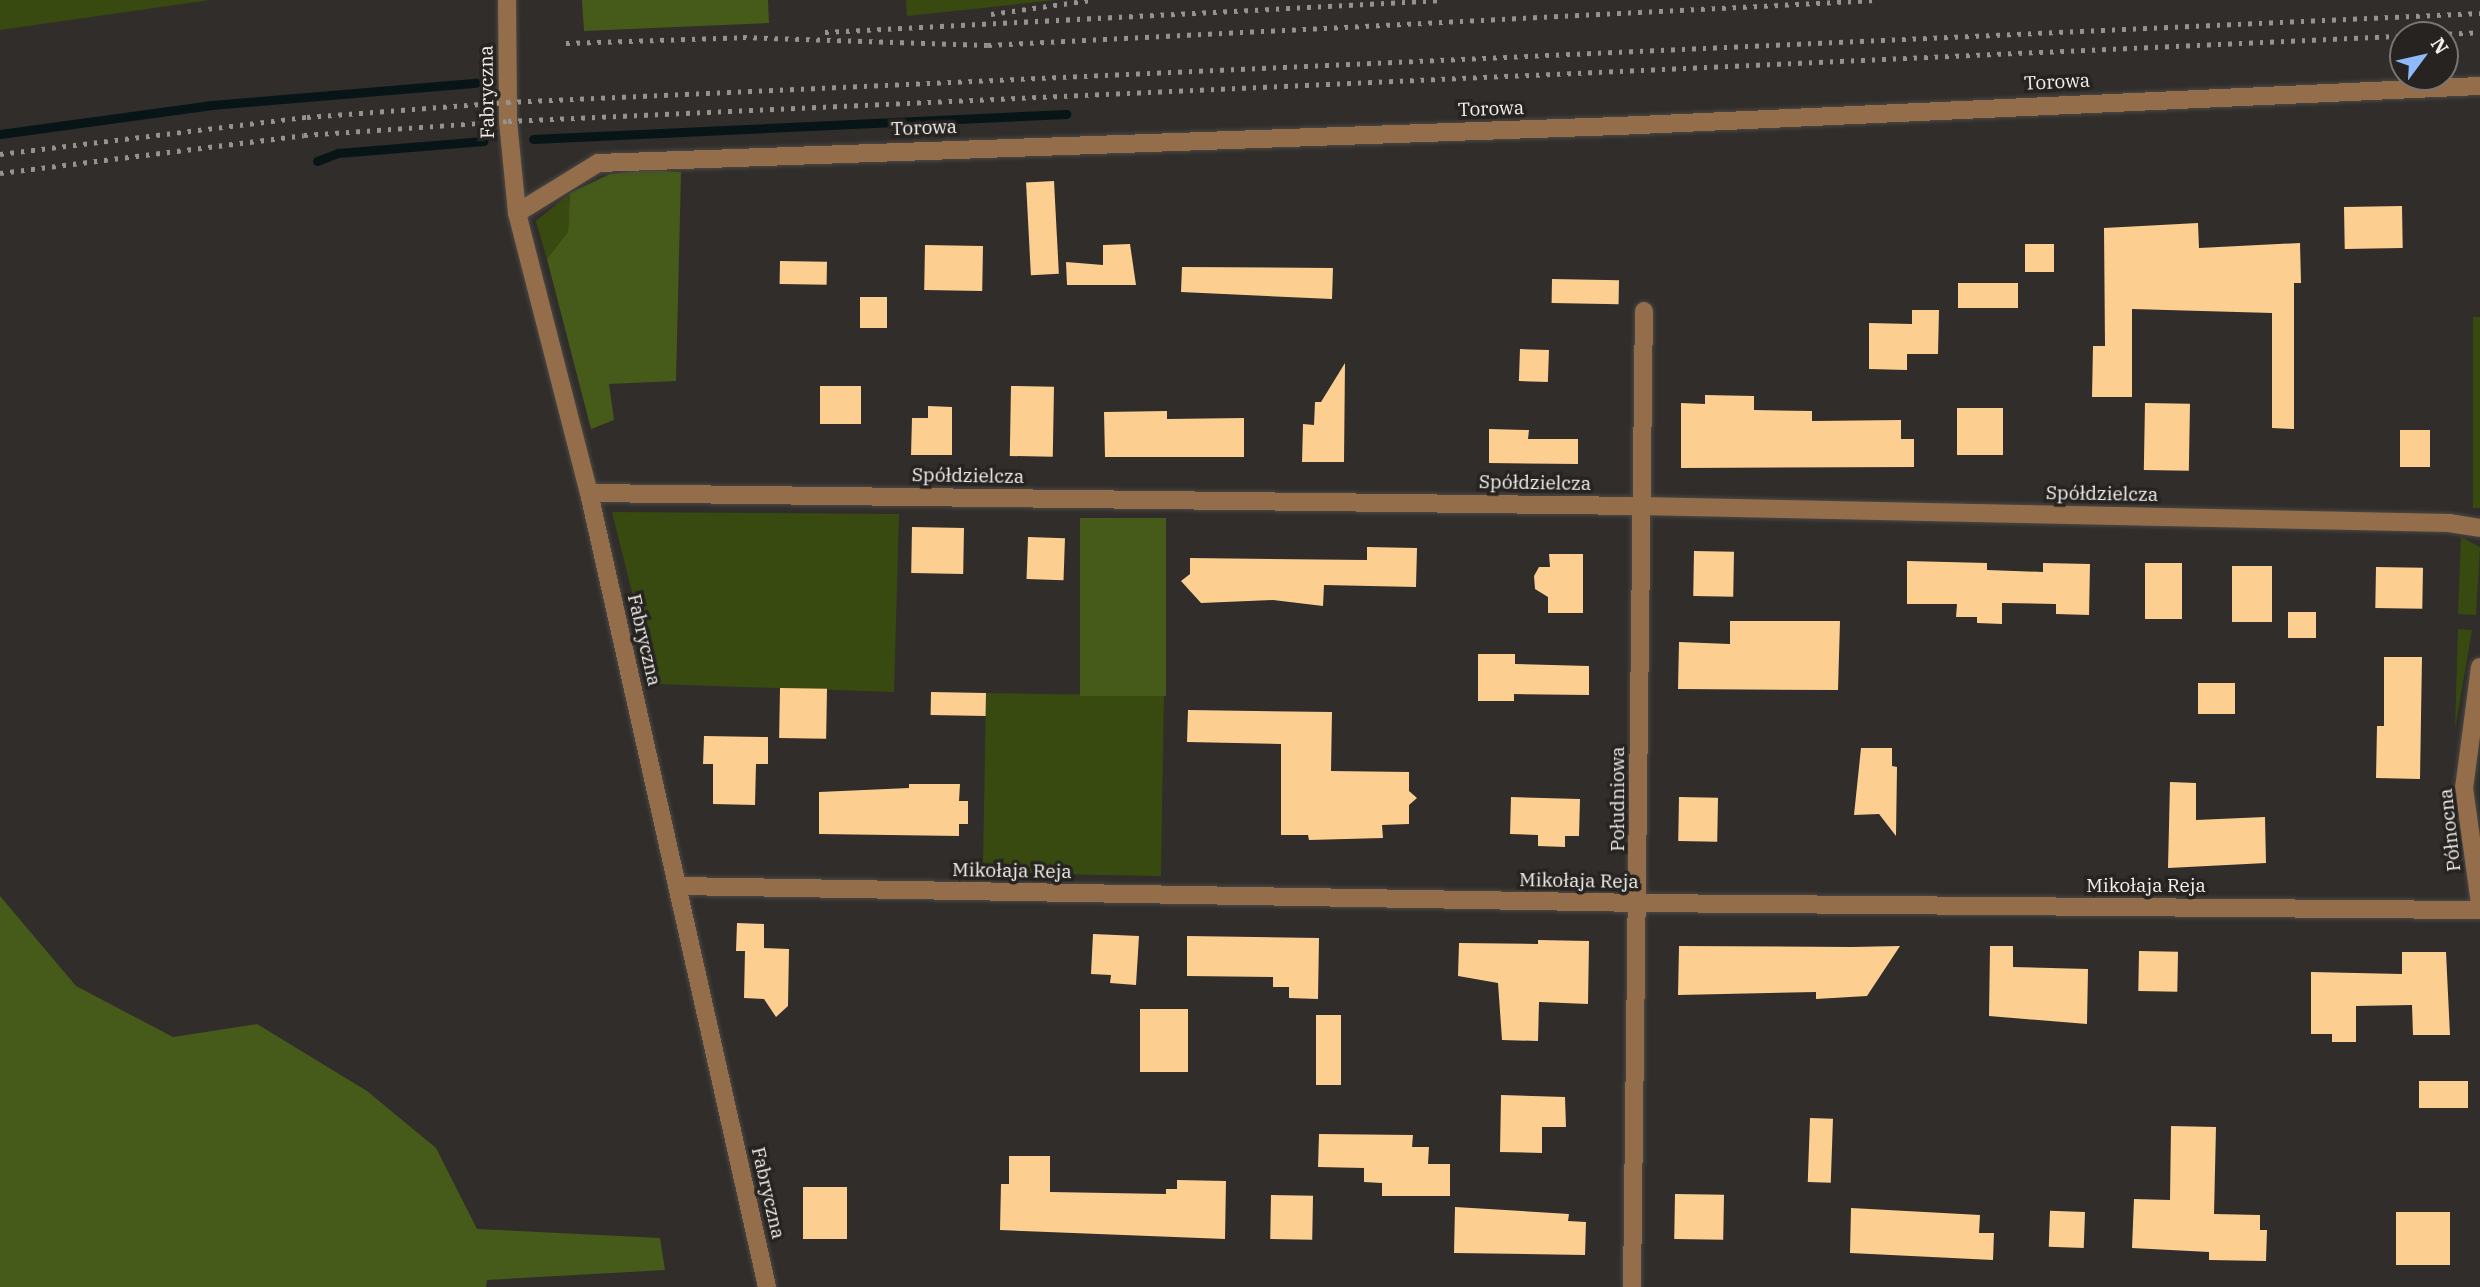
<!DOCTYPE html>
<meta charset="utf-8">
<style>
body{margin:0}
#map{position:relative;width:2480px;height:1287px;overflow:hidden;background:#302d2a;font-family:"IBM Plex Serif",serif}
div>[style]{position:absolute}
.green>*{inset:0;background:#384a10;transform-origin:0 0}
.forest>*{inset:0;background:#465b1a;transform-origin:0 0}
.stream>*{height:9px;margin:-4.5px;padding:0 4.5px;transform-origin:4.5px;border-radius:4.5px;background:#081517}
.building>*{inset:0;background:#fccf91;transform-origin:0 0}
.roads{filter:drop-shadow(0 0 2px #4b4845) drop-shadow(0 0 2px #4b4845)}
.minor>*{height:18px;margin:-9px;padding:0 9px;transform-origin:9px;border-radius:9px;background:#946e4b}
.rail>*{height:5px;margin-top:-2.5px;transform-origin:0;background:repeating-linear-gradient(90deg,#959390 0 3.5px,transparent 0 10.5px)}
span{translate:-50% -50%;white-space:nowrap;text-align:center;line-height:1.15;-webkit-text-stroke:7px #262320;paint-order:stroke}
.street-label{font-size:19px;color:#f2f1ee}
.north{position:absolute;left:2389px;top:21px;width:70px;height:70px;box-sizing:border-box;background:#262320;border:2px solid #787572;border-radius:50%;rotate:57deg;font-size:19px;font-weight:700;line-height:28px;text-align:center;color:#f2f1ee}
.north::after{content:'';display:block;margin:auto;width:24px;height:32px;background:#8eb9fd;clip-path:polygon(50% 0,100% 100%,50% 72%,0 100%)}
</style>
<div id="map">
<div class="green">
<div style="clip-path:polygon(0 0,210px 0,0 30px)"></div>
<div style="clip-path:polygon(906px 0,1057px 0,907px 16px)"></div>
<div style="clip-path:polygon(570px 193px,568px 232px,547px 259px,536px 221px)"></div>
<div style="left:2480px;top:317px;width:191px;height:7px;rotate:90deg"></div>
<div style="clip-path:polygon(612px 512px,899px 514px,894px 692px,655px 684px)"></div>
<div style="clip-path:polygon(2461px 537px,2480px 547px,2476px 615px,2458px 614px)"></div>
<div style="clip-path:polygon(2458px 629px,2472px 630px,2455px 729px)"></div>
<div style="left:986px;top:693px;width:178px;height:180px;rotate:1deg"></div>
</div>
<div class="forest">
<div style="clip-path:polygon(582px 0,768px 0,769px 23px,584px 31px)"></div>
<div style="clip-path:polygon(648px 170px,681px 172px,676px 381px,609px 384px,614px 420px,591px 429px,547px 259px,568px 232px,570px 193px,610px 174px)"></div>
<div style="left:1080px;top:518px;width:86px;height:178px"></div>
<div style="clip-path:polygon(0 896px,76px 986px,173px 1037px,257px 1024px,367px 1091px,436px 1148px,477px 1229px,660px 1238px,665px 1270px,487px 1280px,486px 1287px,0 1287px)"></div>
</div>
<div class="stream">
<div style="left:0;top:134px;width:214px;rotate:-7.8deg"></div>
<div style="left:212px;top:105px;width:265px;rotate:-4.8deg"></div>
<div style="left:533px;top:139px;width:534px;rotate:-2.69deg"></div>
<div style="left:317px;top:161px;width:22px;rotate:-21deg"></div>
<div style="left:338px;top:153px;width:146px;rotate:-4.7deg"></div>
</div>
<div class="building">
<div style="left:1054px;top:181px;width:93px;height:28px;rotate:87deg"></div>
<div style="left:2402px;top:206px;width:42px;height:58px;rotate:89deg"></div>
<div style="clip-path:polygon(2198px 223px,2199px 248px,2300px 243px,2301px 283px,2294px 283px,2294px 429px,2272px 428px,2272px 313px,2132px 309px,2132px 397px,2092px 397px,2093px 346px,2105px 346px,2104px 228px)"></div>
<div style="clip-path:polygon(1130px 244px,1136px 285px,1067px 285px,1066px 262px,1103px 265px,1103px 245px)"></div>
<div style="left:2025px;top:244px;width:29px;height:28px"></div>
<div style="left:925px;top:245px;width:58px;height:45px;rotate:1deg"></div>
<div style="left:780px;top:261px;width:47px;height:23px;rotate:1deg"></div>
<div style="clip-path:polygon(1182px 267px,1333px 268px,1332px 299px,1181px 292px)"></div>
<div style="left:1552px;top:279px;width:67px;height:24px;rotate:1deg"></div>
<div style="left:1958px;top:283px;width:60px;height:25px"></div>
<div style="left:860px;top:297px;width:27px;height:31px"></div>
<div style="clip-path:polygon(1912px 310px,1939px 310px,1938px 354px,1907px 354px,1907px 370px,1869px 369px,1869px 323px,1912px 324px)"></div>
<div style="left:1520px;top:349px;width:29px;height:32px;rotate:2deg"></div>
<div style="clip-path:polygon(1345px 363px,1344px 462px,1302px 462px,1303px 424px,1314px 425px,1315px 402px,1321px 402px)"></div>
<div style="left:820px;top:386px;width:41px;height:38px"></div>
<div style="left:1011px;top:386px;width:43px;height:70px;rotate:1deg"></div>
<div style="clip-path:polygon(1705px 395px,1754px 396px,1754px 410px,1812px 411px,1812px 421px,1901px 420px,1901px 439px,1914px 439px,1914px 467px,1681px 468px,1681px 403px,1705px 404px)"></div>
<div style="left:2145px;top:403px;width:45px;height:67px;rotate:1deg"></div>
<div style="clip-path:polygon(928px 406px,952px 407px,952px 455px,911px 455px,912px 418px,928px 418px)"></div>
<div style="left:2003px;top:408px;width:47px;height:46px;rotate:90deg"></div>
<div style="clip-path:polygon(1167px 411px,1167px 419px,1244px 418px,1244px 457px,1105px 457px,1104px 412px)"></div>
<div style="clip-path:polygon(1489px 429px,1529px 430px,1528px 439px,1578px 439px,1578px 464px,1489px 463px)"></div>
<div style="left:2400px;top:430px;width:30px;height:37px"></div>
<div style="left:912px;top:527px;width:52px;height:46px;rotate:1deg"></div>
<div style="left:1028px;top:537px;width:37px;height:42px;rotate:2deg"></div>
<div style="clip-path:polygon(1367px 547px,1417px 548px,1416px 587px,1324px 585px,1323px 606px,1273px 600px,1201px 603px,1181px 581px,1190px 574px,1190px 558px,1367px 560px)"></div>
<div style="left:1694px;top:551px;width:40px;height:45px;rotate:1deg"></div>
<div style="clip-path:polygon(1549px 554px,1583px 554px,1583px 613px,1548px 613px,1548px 597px,1535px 589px,1534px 576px,1539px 567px,1550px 567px)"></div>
<div style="clip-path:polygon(1907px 561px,1987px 563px,1987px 570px,2043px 572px,2043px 563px,2090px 564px,2089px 615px,2056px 614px,2056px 604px,2002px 603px,2002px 624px,1977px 623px,1977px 617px,1956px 617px,1957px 604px,1907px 604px)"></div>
<div style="left:2182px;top:563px;width:56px;height:37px;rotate:90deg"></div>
<div style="left:2232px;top:566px;width:40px;height:56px"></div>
<div style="left:2376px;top:567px;width:47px;height:41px;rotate:1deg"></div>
<div style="left:2288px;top:612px;width:28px;height:26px"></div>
<div style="clip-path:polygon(1730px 621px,1840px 621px,1838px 690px,1678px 689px,1679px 642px,1730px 644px)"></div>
<div style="clip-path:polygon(1478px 654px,1515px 654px,1515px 664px,1589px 666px,1589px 695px,1514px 694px,1514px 701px,1478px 701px)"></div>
<div style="clip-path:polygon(2384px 657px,2422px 657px,2420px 779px,2376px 778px,2377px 726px,2384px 726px)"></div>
<div style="left:2198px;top:683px;width:37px;height:31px"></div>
<div style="left:780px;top:688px;width:47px;height:50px;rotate:1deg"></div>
<div style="left:931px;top:692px;width:55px;height:23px;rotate:1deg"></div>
<div style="clip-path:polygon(1188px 710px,1332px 712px,1331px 771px,1409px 772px,1409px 791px,1417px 798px,1409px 805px,1409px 824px,1382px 825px,1383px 838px,1309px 840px,1308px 835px,1281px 835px,1281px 744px,1187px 742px)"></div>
<div style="clip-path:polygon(704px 736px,768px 737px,768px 764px,756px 764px,755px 805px,713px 804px,713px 764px,703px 764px)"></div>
<div style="clip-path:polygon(1861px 748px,1892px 748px,1892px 766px,1897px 767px,1896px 836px,1879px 814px,1854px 815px)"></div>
<div style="clip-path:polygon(2170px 782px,2196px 783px,2196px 820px,2265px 817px,2266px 863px,2168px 868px)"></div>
<div style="clip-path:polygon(909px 784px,960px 784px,959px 801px,968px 801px,968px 824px,959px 824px,959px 836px,819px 834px,819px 792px,909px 788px)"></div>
<div style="clip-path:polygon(1511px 797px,1580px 799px,1579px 836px,1565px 836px,1565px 847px,1538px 846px,1538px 835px,1510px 834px)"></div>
<div style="left:1679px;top:797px;width:39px;height:44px;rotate:1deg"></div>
<div style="clip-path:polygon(737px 923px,764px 924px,764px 948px,789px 949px,788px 1006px,776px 1017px,764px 999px,744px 998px,745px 951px,736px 951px)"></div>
<div style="clip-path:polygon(1093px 934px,1139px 936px,1136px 985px,1110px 983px,1111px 975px,1091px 974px)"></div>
<div style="clip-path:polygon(1187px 936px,1319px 938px,1318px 999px,1289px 998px,1289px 987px,1273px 987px,1273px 977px,1187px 976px)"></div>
<div style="clip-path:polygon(1538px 940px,1589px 941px,1588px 1004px,1539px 1002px,1538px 1041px,1502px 1040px,1498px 983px,1458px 976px,1459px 943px,1538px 944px)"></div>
<div style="clip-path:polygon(1679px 946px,1852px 947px,1900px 946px,1867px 996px,1816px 999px,1816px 992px,1678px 995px)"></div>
<div style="clip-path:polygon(1990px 946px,2013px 946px,2013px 967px,2088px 969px,2087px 1024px,1989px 1016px)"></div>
<div style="left:2139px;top:951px;width:39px;height:40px;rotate:1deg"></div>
<div style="clip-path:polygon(2402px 952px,2446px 952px,2450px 1035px,2413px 1035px,2412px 1005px,2356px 1006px,2356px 1042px,2332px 1042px,2332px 1034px,2311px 1034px,2311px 972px,2402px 974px)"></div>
<div style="left:1140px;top:1009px;width:48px;height:63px"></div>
<div style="left:1316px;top:1015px;width:25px;height:70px"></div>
<div style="left:2419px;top:1081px;width:49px;height:27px"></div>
<div style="clip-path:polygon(1501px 1095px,1565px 1097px,1566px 1127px,1542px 1127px,1542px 1153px,1500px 1152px)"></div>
<div style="left:1810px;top:1118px;width:23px;height:64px;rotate:2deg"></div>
<div style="clip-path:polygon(2171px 1126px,2216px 1127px,2214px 1214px,2260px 1215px,2260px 1230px,2267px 1230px,2266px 1261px,2209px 1260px,2209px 1252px,2132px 1248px,2134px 1199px,2170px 1200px)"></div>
<div style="clip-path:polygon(1319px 1134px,1413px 1135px,1412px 1147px,1429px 1147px,1428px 1164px,1450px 1164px,1450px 1196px,1382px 1196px,1382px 1183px,1364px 1182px,1364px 1168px,1318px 1167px)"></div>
<div style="clip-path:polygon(1009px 1156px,1050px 1156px,1050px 1192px,1166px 1194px,1166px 1189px,1177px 1189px,1177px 1180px,1226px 1181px,1225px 1239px,1000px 1230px,1001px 1184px,1009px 1184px)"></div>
<div style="left:803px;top:1187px;width:44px;height:52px"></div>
<div style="left:1675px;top:1194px;width:49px;height:45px;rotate:1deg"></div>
<div style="left:1271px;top:1195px;width:42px;height:44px;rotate:1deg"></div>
<div style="clip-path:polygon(1455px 1207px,1569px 1214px,1568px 1221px,1586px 1222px,1585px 1255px,1454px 1253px)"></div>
<div style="clip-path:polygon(1851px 1208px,1980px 1215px,1979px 1233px,1994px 1233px,1993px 1260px,1850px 1253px)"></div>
<div style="left:2085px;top:1212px;width:36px;height:35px;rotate:92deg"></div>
<div style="left:2450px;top:1212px;width:53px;height:54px;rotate:90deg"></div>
</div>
<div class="roads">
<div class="minor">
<div style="left:507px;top:0;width:121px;rotate:89.5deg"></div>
<div style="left:508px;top:121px;width:92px;rotate:84.4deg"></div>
<div style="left:517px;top:213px;width:289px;rotate:75.6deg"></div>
<div style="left:589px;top:493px;width:814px;rotate:77.36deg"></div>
<div style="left:517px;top:213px;width:95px;rotate:-31.7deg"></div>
<div style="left:598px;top:163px;width:1021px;rotate:-2.08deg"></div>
<div style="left:1618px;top:126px;width:863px;rotate:-2.66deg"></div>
<div style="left:589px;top:493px;width:1051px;rotate:0.71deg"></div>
<div style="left:1640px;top:506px;width:809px;rotate:1.2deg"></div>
<div style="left:2449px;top:523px;width:31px;rotate:9deg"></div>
<div style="left:2480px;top:667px;width:122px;rotate:97.5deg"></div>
<div style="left:2464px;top:788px;width:117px;rotate:82.1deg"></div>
<div style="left:678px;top:886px;width:960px;rotate:1.01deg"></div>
<div style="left:1638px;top:903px;width:842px;rotate:0.48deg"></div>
<div style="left:1632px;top:1287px;width:976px;rotate:-89.3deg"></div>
</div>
</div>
<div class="rail">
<div style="left:991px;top:14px;width:101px;rotate:-8deg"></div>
<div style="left:825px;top:32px;width:619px;rotate:-2.96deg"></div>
<div style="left:566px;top:43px;width:177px;rotate:-1.9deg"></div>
<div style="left:743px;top:37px;width:245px;rotate:1.9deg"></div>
<div style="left:988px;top:45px;width:889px;rotate:-2.9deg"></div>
<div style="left:0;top:154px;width:309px;rotate:-6.9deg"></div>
<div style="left:307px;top:117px;width:201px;rotate:-4.3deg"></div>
<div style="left:507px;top:102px;width:1975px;rotate:-2.58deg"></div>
<div style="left:0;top:173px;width:306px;rotate:-7.1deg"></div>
<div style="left:304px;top:135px;width:204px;rotate:-3.9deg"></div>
<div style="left:508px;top:121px;width:1974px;rotate:-2.58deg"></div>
</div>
<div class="street-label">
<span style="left:2057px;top:82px;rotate:-3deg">Torowa</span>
<span style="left:487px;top:92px;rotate:-91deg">Fabryczna</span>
<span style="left:1491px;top:109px;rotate:-2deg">Torowa</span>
<span style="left:924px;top:128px;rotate:-2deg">Torowa</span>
<span style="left:968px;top:476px;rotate:1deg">Spółdzielcza</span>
<span style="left:1535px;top:483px;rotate:1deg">Spółdzielcza</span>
<span style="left:2102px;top:494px;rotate:1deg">Spółdzielcza</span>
<span style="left:644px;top:640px;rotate:77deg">Fabryczna</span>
<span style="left:1618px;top:799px;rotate:-90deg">Południowa</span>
<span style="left:2450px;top:830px;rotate:-96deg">Północna</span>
<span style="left:1012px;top:871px;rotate:1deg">Mikołaja Reja</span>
<span style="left:1579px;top:881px;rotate:1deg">Mikołaja Reja</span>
<span style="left:2146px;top:886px">Mikołaja Reja</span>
<span style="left:768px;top:1193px;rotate:77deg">Fabryczna</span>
</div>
<div class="north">N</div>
</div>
